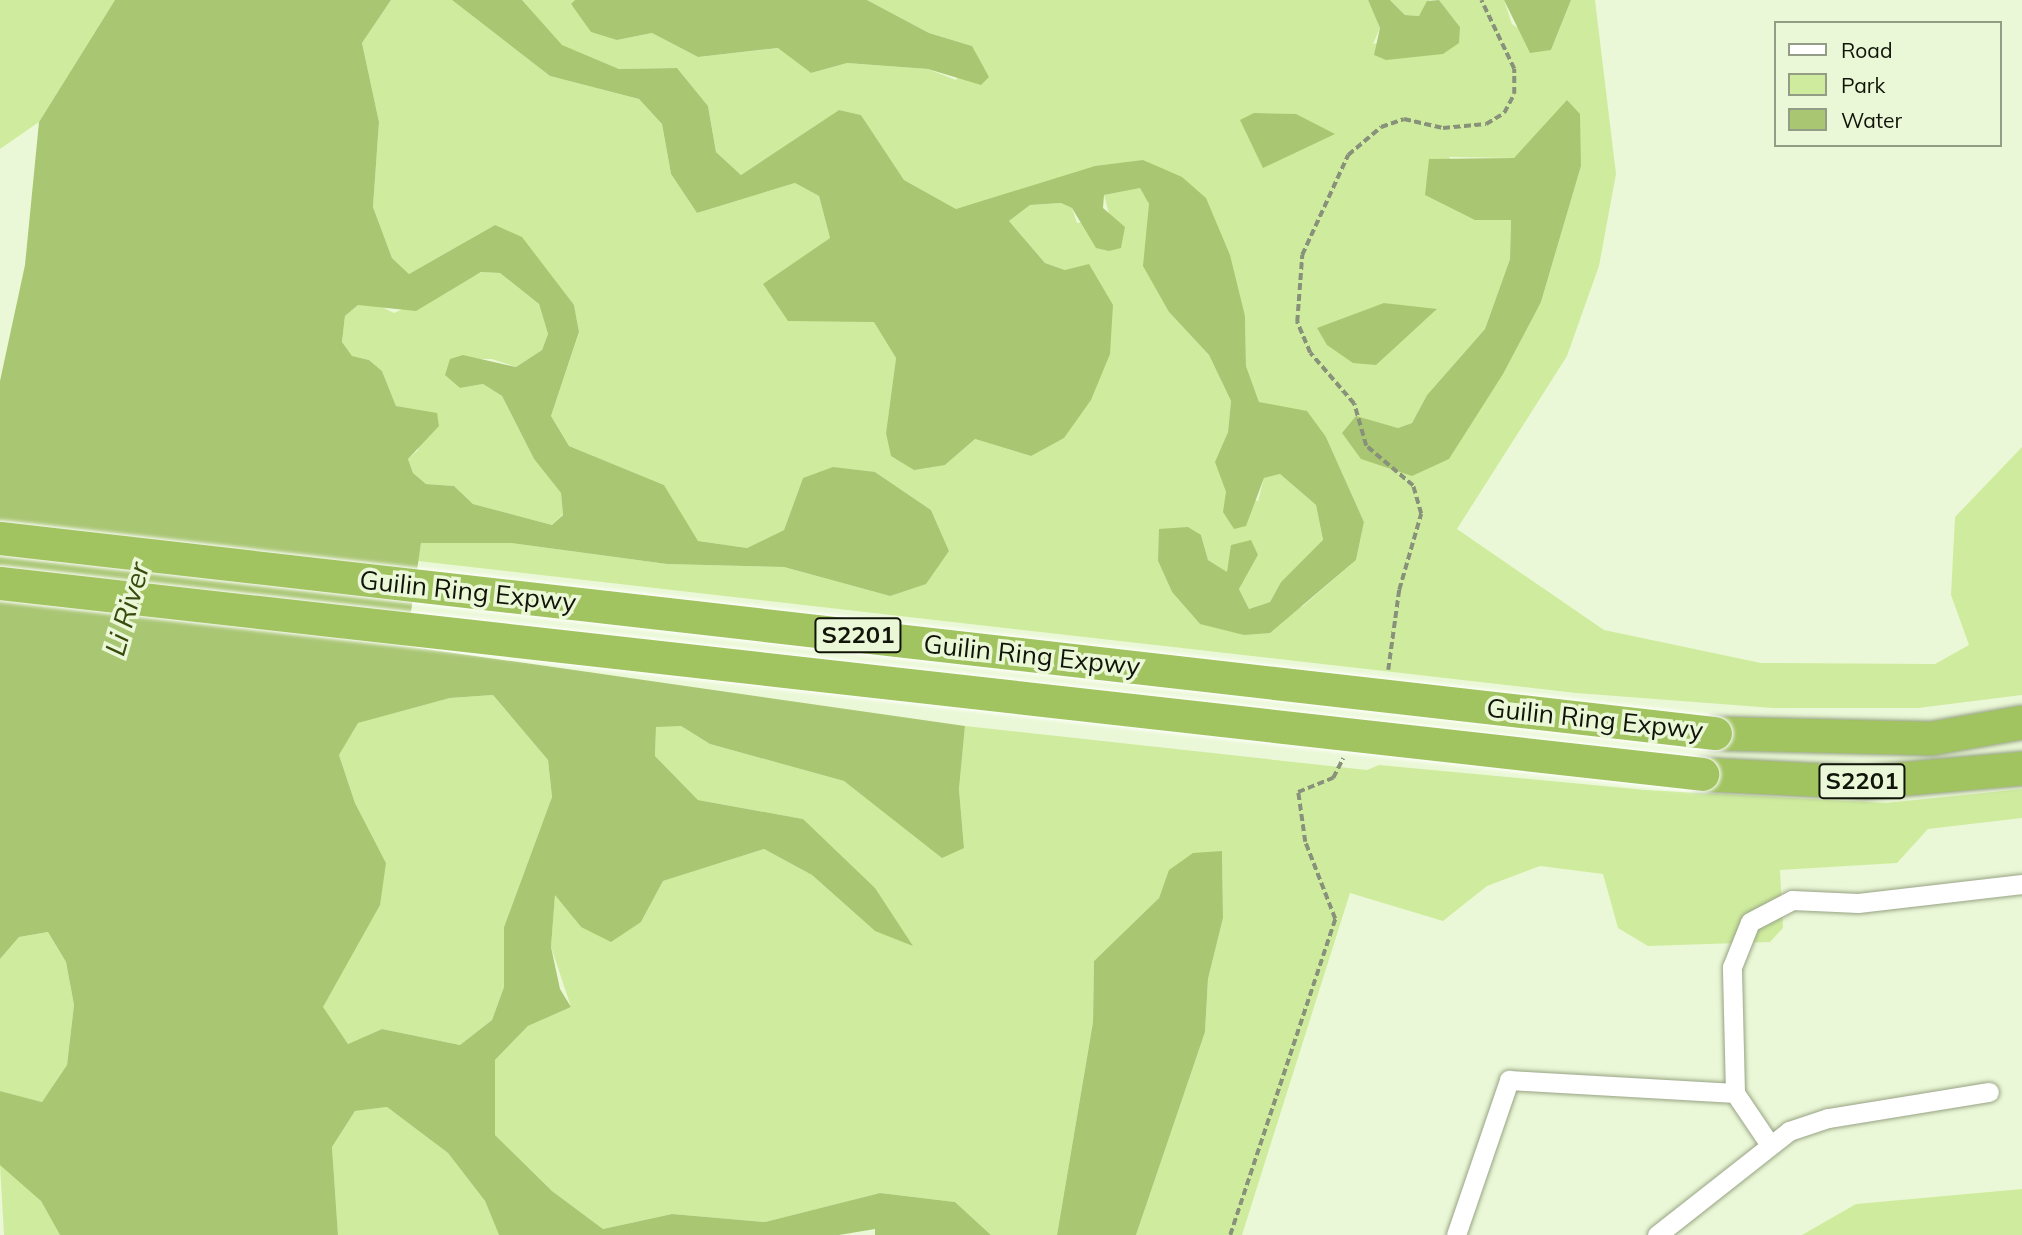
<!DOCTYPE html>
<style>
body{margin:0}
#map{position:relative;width:2022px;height:1235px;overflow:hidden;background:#ebf8d7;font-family:Mulish,sans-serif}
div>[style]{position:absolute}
.green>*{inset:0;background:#cfec9e}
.water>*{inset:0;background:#a9c673}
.path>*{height:3.5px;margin-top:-1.75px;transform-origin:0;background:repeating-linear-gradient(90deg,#88917a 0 7px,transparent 0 10.5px)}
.roads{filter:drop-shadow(0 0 2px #97a384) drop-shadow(0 0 2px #97a384)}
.street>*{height:19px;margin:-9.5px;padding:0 9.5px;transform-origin:9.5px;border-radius:9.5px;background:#fff}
.highway>*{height:33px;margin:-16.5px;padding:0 16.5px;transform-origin:16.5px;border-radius:16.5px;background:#a1c360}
.bridges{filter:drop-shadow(0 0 2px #fff) drop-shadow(0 0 2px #fff)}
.highway-bridge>*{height:33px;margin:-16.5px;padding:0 16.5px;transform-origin:16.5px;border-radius:16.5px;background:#a1c360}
span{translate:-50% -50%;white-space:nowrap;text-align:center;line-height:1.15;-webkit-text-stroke:7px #ebf8d7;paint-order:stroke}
.shield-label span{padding:2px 5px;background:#ebf8d7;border:2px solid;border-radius:5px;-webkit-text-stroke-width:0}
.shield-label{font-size:24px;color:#101409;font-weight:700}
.street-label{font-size:26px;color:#101409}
.water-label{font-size:28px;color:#384a0c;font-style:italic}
.legend{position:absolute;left:1774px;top:21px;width:228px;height:126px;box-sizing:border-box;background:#ebf8d7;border:2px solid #939d85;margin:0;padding:9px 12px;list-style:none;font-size:21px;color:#101409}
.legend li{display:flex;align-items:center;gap:14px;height:35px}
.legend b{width:35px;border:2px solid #939d85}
</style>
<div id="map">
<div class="green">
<div style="clip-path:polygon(0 0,115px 0,39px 122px,0 149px)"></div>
<div style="clip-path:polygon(evenodd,391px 0,452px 0,550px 76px,639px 99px,662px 124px,671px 174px,697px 213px,795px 183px,819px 196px,830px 238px,764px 285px,832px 319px,874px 321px,896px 358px,886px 433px,945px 465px,975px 439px,1031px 456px,1065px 270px,1045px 263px,1009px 221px,1030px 205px,1061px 203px,1072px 208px,1077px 223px,1110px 218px,1104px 195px,1140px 187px,1149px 204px,1148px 234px,1169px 312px,1209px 355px,1231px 401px,1228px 432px,1216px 462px,1226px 492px,1258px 501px,1264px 478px,1280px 474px,1316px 505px,1323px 541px,1281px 582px,1270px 602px,1249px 609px,1239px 589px,1258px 555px,1228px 573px,1208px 560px,1201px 535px,1158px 561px,1172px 592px,1200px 624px,1303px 606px,1356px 560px,1364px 522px,1326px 437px,1259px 402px,1246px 366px,1245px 316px,1182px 178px,1006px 196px,956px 209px,904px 180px,861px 115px,839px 110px,741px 175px,716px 152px,708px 106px,677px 68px,619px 69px,561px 45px,522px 0,575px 0,571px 5px,617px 40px,652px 33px,698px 57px,779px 48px,811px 73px,847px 63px,928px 69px,956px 80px,972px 46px,929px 33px,867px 0,1368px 0,1380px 28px,1373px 44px,1460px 27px,1439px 0,1504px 0,1512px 24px,1551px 50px,1571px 0,1595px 0,1616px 174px,1599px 266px,1567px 356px,1457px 529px,1604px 630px,1761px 663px,1935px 664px,1969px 645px,1951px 595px,1955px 517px,2022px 447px,2022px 695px,1918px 708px,1773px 708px,1576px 693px,418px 561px,421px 543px,511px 543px,667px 564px,784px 567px,890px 596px,949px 551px,931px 510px,875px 472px,803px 478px,784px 530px,747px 548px,697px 541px,664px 485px,569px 446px,551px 416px,579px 333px,574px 305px,495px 225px,409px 274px,392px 258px,373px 207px,379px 122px,362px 43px,391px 0,1568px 100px,1581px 166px,1541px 302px,1449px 459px,1379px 423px,1398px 428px,1412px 423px,1427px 395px,1485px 329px,1510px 259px,1511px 220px,1475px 220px,1449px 157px,1514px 158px,1568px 100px,391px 0,1384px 303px,1436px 310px,1375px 365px,1384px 303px)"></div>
<div style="clip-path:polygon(1390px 0,1429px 0,1419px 16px,1405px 15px)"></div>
<div style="clip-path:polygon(482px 272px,500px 273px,539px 304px,548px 334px,542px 350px,516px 367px,492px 359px,450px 359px,459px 388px,483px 384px,502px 396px,534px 459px,561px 493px,563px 514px,552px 525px,473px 504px,454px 486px,426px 484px,413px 473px,408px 459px,418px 450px,423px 412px,396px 406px,382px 371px,369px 360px,351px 356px,342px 342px,345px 316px,358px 305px,372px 302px,394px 313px)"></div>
<div style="clip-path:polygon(493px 695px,548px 760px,552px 797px,504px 927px,504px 987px,492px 1020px,460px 1045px,382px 1029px,348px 1044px,322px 1007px,386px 863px,355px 803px,339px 755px,357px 723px,450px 698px)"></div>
<div style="clip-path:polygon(656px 726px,681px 726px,710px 744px,844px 781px,890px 816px,964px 848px,959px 789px,965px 726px,1367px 770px,1379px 765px,1646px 790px,1886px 803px,2022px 789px,2022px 818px,1928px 829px,1897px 863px,1780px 870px,1783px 928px,1770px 942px,1648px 946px,1618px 928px,1603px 874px,1540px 866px,1487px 886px,1443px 921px,1350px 893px,1242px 1235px,1136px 1235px,1205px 1032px,1208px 979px,1223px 918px,1222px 851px,1170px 870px,1159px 898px,1094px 961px,1093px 1022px,1057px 1235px,991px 1235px,955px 1202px,880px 1193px,765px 1222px,672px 1214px,603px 1229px,552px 1191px,495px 1135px,495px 1060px,528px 1026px,571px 1007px,551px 947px,555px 894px,581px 927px,641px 922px,663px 881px,764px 849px,812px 875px,875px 931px,803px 819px,698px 800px,655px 756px)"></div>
<div style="clip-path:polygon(48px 932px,66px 962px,74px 1005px,67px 1065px,42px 1102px,0 1091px,0 959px,19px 937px)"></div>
<div style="clip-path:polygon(387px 1107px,448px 1153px,485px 1201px,499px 1235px,338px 1235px,332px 1147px,355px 1111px)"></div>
<div style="clip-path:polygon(6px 1164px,41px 1201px,60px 1235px,4px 1235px,0 1165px)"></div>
<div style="clip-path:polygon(2022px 1189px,2022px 1235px,1802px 1235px,1856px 1204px)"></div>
</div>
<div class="water">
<div style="clip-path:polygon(evenodd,115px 0,391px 0,362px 43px,379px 122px,373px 207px,392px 258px,409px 274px,495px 225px,522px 237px,574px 305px,579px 332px,551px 416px,569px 446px,664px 485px,698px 541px,747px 548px,784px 530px,803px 478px,833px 467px,875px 472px,931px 510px,949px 551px,926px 584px,890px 596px,784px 567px,667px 564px,511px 543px,421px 543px,406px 646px,965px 726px,959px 789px,964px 848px,942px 858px,844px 781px,710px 744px,681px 726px,656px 727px,655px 756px,698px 800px,803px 819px,875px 888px,913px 946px,875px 931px,812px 875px,764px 849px,663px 881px,641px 922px,611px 942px,581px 927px,555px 895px,551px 947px,560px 989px,571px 1007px,528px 1026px,495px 1060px,495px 1135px,552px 1191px,603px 1229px,672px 1214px,765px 1222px,880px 1193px,955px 1202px,991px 1235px,875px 1235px,875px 1229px,839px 1235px,499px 1235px,485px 1201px,448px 1153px,387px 1107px,355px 1111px,332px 1147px,338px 1235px,60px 1235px,41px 1201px,0 1165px,0 1091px,42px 1102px,67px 1065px,74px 1005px,66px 962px,48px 932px,19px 937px,0 959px,0 381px,25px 265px,39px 122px,115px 0,481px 272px,500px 273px,539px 304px,548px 334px,542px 350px,516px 367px,463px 355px,450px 359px,445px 375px,460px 388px,483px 384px,502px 396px,534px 459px,561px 493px,563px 515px,552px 525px,473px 504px,454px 486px,426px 484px,413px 473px,408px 459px,439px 426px,437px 413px,396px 406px,382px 371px,369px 360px,352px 356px,342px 342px,345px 316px,358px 305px,416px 311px,481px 272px,115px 0,493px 695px,548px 760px,552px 797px,504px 927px,504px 987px,492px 1020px,460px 1045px,382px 1029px,348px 1044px,323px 1007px,380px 905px,386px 863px,355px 803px,339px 755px,358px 723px,450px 698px,493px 695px)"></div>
<div style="clip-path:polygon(452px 0,522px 0,562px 45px,619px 69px,677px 68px,708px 106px,716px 152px,741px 175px,839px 110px,861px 115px,904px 180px,956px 209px,1095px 166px,1143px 160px,1182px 177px,1206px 198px,1230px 255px,1245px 316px,1246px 366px,1259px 402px,1307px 411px,1326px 437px,1364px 522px,1356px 560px,1270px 633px,1244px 635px,1200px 624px,1172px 592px,1158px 561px,1159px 529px,1188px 527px,1201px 535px,1208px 560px,1227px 572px,1231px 545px,1251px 540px,1258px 555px,1239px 589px,1249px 609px,1270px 602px,1281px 582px,1323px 540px,1316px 505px,1280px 474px,1264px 478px,1246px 526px,1234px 529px,1223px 512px,1226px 492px,1215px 462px,1228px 432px,1231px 401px,1209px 355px,1169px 312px,1143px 266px,1149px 204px,1140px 188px,1104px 195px,1103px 208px,1125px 227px,1121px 248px,1109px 251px,1096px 248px,1072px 208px,1061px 203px,1030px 205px,1009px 221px,1045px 263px,1065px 270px,1089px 264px,1113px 305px,1110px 354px,1091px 400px,1064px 438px,1031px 456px,975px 439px,945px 465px,914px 470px,891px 456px,886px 433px,896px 358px,874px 322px,788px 321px,763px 284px,830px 238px,819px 196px,795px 183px,697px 213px,671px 174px,662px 124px,639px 99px,550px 76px)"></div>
<div style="clip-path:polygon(575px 0,867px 0,929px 33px,972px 46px,989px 77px,981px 85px,928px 69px,847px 63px,811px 73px,778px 48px,698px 57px,652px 33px,617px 40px,591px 32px,571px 4px)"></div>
<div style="clip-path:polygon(1368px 0,1390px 0,1405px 15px,1419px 16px,1427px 1px,1439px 0,1460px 27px,1459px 43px,1443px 54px,1386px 60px,1374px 55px,1380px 28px)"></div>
<div style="clip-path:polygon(1504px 0,1571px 0,1551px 50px,1530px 53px)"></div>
<div style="clip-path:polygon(1567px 100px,1580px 114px,1581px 166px,1541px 302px,1503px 374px,1449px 459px,1412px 476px,1361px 459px,1342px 433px,1356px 416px,1398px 428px,1412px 423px,1427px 395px,1485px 329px,1510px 259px,1511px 220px,1475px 220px,1425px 195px,1429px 159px,1514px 158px)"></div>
<div style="clip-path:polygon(1254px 113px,1296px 114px,1335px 134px,1263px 168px,1240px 120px)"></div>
<div style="clip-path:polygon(1384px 303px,1437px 309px,1376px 365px,1353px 363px,1327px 345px,1317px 328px)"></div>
<div style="clip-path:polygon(1222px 851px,1223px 918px,1208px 979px,1205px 1032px,1136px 1235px,1057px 1235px,1093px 1022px,1094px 961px,1159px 898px,1169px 870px,1193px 853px)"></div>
</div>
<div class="path">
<div style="left:1388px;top:670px;width:81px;rotate:-82.2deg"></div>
<div style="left:1399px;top:590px;width:79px;rotate:-73.9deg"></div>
<div style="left:1421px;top:514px;width:29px;rotate:-106deg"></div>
<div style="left:1413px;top:486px;width:62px;rotate:-139.6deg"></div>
<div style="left:1366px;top:446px;width:44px;rotate:-105.9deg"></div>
<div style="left:1354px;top:404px;width:67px;rotate:-130.8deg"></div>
<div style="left:1310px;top:353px;width:34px;rotate:-113deg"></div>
<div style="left:1297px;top:322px;width:67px;rotate:-85.7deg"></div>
<div style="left:1302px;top:255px;width:110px;rotate:-65.3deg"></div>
<div style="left:1348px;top:155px;width:43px;rotate:-40.3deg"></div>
<div style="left:1381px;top:127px;width:24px;rotate:-19deg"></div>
<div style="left:1404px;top:119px;width:40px;rotate:13deg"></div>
<div style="left:1443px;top:128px;width:43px;rotate:-5.3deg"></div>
<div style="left:1486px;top:124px;width:21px;rotate:-31deg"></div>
<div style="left:1504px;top:113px;width:21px;rotate:-62deg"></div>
<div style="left:1514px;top:94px;width:25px;rotate:-90deg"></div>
<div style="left:1514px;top:69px;width:76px;rotate:-115.6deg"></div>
<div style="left:1230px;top:1235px;width:333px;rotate:-71.6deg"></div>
<div style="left:1335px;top:919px;width:83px;rotate:-111.3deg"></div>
<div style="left:1305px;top:842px;width:50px;rotate:-98deg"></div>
<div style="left:1298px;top:792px;width:38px;rotate:-22deg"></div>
<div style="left:1333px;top:778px;width:22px;rotate:-63deg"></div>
</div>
<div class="roads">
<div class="street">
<div style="left:1768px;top:1142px;width:59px;rotate:-124deg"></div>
<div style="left:1735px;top:1093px;width:126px;rotate:-91.4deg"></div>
<div style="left:1732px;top:967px;width:48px;rotate:-68.2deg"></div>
<div style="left:1750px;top:922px;width:47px;rotate:-27.6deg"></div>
<div style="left:1792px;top:900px;width:66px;rotate:2.6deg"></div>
<div style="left:1858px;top:903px;width:165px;rotate:-6.6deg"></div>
<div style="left:1456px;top:1235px;width:164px;rotate:-71.1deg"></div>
<div style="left:1509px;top:1080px;width:226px;rotate:3.3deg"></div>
<div style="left:1657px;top:1235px;width:168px;rotate:-38.2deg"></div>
<div style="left:1789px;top:1131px;width:41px;rotate:-18.4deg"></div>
<div style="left:1828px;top:1118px;width:163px;rotate:-9.2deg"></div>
</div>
<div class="highway">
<div style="left:1715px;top:733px;width:216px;rotate:1.3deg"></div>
<div style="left:1931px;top:738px;width:92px;rotate:-10deg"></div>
<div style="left:1702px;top:774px;width:161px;rotate:2.8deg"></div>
<div style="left:1863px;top:782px;width:160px;rotate:-5deg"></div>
</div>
</div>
<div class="bridges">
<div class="highway-bridge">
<div style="left:0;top:538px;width:1726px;rotate:6.49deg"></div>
<div style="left:0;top:583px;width:1713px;rotate:6.4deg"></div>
</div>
</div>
<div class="shield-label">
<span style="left:858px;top:635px">S2201</span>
<span style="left:1862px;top:781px">S2201</span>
</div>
<div class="street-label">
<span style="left:468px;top:591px;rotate:6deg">Guilin Ring Expwy</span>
<span style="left:1032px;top:655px;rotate:6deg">Guilin Ring Expwy</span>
<span style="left:1595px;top:719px;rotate:6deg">Guilin Ring Expwy</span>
</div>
<div class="water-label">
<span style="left:127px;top:609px;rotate:-74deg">Li River</span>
</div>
<ul class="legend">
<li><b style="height:9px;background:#fff"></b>Road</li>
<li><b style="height:19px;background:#cfec9e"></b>Park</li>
<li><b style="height:19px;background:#a9c673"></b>Water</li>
</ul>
</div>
